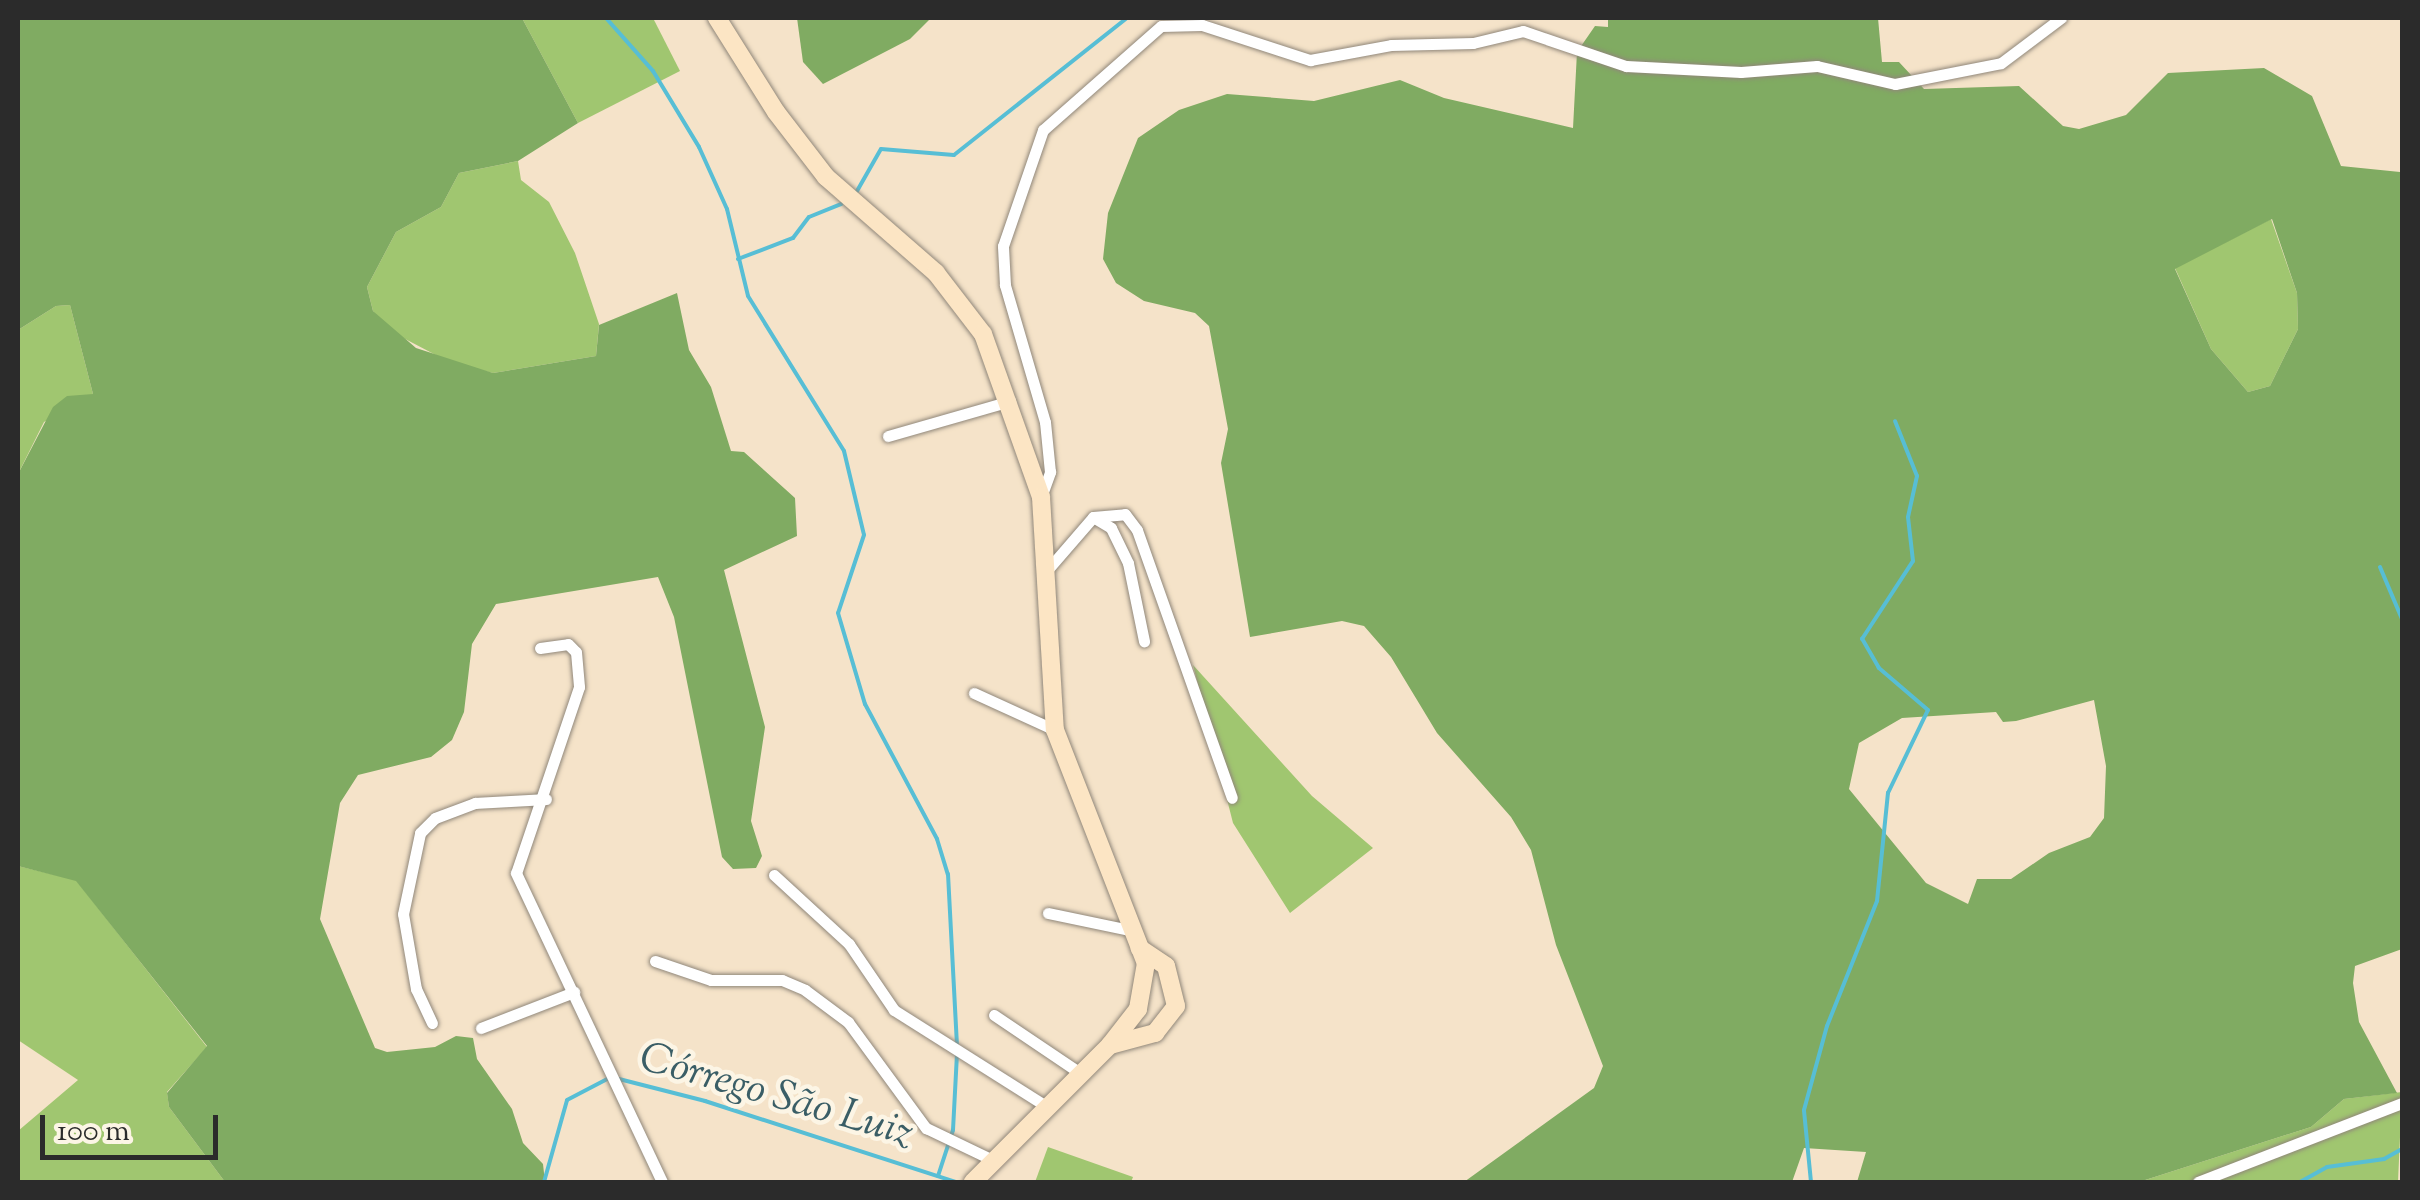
<!DOCTYPE html>
<meta charset="utf-8">
<style>
body{margin:0}
#map{position:relative;width:2420px;height:1200px;overflow:hidden;background:#f5e3c9;font-family:"Sorts Mill Goudy",serif}
div>[style]{position:absolute}
.green>*{inset:0;background:#a0c670}
.forest>*{inset:0;background:#80ab62}
.stream>*{height:4px;margin:-2px;padding:0 2px;transform-origin:2px;border-radius:2px;background:#57bed5}
.roads{filter:drop-shadow(0 0 2px #90877a) drop-shadow(0 0 2px #90877a)}
.street>*{height:11px;margin:-5.5px;padding:0 5.5px;transform-origin:5.5px;border-radius:5.5px;background:#fff}
.secondary>*{height:18px;margin:-9px;padding:0 9px;transform-origin:9px;border-radius:9px;background:#fce5c4}
span{translate:-50% -50%;white-space:nowrap;text-align:center;line-height:1.15;-webkit-text-stroke:9px #fcf5e5;paint-order:stroke}
.water-label{font-size:42px;color:#3a5e66;font-style:italic}
.frame{position:absolute;inset:0;border:20px solid #2b2b2b;pointer-events:none}
.scale{position:absolute;left:40px;top:1115px;width:178px;height:45px;box-sizing:border-box;border:5px solid #2b2b2b;border-top:0;padding-left:12px;font-size:30px;line-height:35px;white-space:nowrap;color:#2b2b2b;-webkit-text-stroke:8px #fcf5e5;paint-order:stroke}
</style>
<div id="map">
<div class="green">
<div style="clip-path:polygon(522px 18px,653px 18px,680px 71px,578px 123px)"></div>
<div style="clip-path:polygon(518px 161px,521px 180px,549px 202px,575px 253px,599px 324px,596px 356px,493px 373px,451px 363px,388px 330px,373px 311px,367px 287px,396px 232px,441px 207px,459px 173px)"></div>
<div style="clip-path:polygon(2271px 219px,2297px 293px,2298px 329px,2270px 386px,2248px 392px,2211px 349px,2175px 268px)"></div>
<div style="clip-path:polygon(70px 305px,93px 394px,44px 422px,18px 474px,18px 330px,56px 306px)"></div>
<div style="clip-path:polygon(1193px 665px,1312px 796px,1373px 848px,1290px 913px,1233px 823px)"></div>
<div style="clip-path:polygon(18px 866px,76px 880px,207px 1047px,167px 1092px,169px 1107px,225px 1182px,18px 1182px,18px 1131px,78px 1080px,18px 1040px)"></div>
<div style="clip-path:polygon(2402px 1092px,2398px 1182px,2139px 1182px,2311px 1127px,2344px 1099px)"></div>
<div style="clip-path:polygon(1048px 1147px,1133px 1177px,1131px 1182px,1035px 1182px)"></div>
</div>
<div class="forest">
<div style="clip-path:polygon(18px 18px,522px 18px,578px 123px,518px 161px,459px 173px,441px 207px,396px 232px,367px 287px,373px 311px,416px 348px,493px 373px,596px 356px,599px 325px,677px 293px,689px 350px,711px 387px,731px 451px,744px 452px,795px 498px,797px 536px,724px 570px,765px 727px,751px 821px,762px 856px,756px 868px,733px 869px,722px 857px,674px 617px,658px 577px,496px 604px,472px 644px,464px 712px,452px 740px,431px 757px,358px 775px,340px 803px,320px 919px,375px 1048px,387px 1052px,435px 1047px,456px 1036px,473px 1038px,477px 1059px,512px 1109px,523px 1143px,543px 1164px,545px 1182px,225px 1182px,169px 1107px,167px 1093px,207px 1046px,76px 881px,18px 866px,18px 474px,53px 407px,67px 396px,93px 394px,70px 305px,56px 306px,18px 330px)"></div>
<div style="clip-path:polygon(797px 18px,931px 18px,910px 39px,823px 84px,803px 62px)"></div>
<div style="clip-path:polygon(evenodd,1608px 18px,1878px 18px,1882px 62px,1899px 62px,1924px 89px,2019px 86px,2063px 126px,2079px 129px,2126px 115px,2168px 73px,2264px 68px,2312px 96px,2341px 166px,2400px 172px,2402px 949px,2355px 966px,2353px 983px,2359px 1022px,2397px 1093px,2344px 1099px,2311px 1127px,2139px 1182px,1857px 1182px,1866px 1152px,1804px 1148px,1792px 1182px,1464px 1182px,1594px 1088px,1603px 1066px,1556px 945px,1531px 850px,1511px 817px,1437px 733px,1391px 657px,1364px 626px,1342px 621px,1250px 637px,1221px 463px,1228px 429px,1209px 326px,1195px 313px,1144px 301px,1116px 283px,1103px 259px,1108px 213px,1138px 138px,1179px 110px,1227px 94px,1314px 101px,1400px 80px,1444px 98px,1573px 128px,1577px 52px,1595px 26px,1608px 27px,1608px 18px,2272px 219px,2297px 293px,2298px 329px,2270px 386px,2248px 392px,2211px 349px,2175px 269px,2272px 219px,1608px 18px,2094px 700px,2106px 766px,2104px 818px,2090px 837px,2049px 853px,2011px 879px,1977px 879px,1968px 904px,1926px 883px,1849px 789px,1859px 743px,1902px 718px,1996px 712px,2003px 722px,2016px 721px,2094px 700px)"></div>
</div>
<div class="stream">
<div style="left:606px;top:18px;width:71px;rotate:48.4deg"></div>
<div style="left:653px;top:71px;width:89px;rotate:58.8deg"></div>
<div style="left:699px;top:147px;width:68px;rotate:65.7deg"></div>
<div style="left:727px;top:209px;width:89px;rotate:76.4deg"></div>
<div style="left:748px;top:296px;width:182px;rotate:58.2deg"></div>
<div style="left:844px;top:451px;width:86px;rotate:76.6deg"></div>
<div style="left:864px;top:535px;width:82px;rotate:108.4deg"></div>
<div style="left:838px;top:613px;width:95px;rotate:73.5deg"></div>
<div style="left:865px;top:704px;width:153px;rotate:61.9deg"></div>
<div style="left:937px;top:839px;width:37px;rotate:73deg"></div>
<div style="left:948px;top:874px;width:170px;rotate:87deg"></div>
<div style="left:857px;top:191px;width:48px;rotate:-60.3deg"></div>
<div style="left:881px;top:149px;width:73px;rotate:4.7deg"></div>
<div style="left:954px;top:155px;width:221px;rotate:-38.4deg"></div>
<div style="left:738px;top:259px;width:59px;rotate:-20.9deg"></div>
<div style="left:793px;top:238px;width:26px;rotate:-53deg"></div>
<div style="left:809px;top:217px;width:35px;rotate:-22deg"></div>
<div style="left:2380px;top:567px;width:56px;rotate:67.1deg"></div>
<div style="left:619px;top:1079px;width:89px;rotate:14.3deg"></div>
<div style="left:705px;top:1101px;width:264px;rotate:17.9deg"></div>
<div style="left:938px;top:1176px;width:48px;rotate:-71.9deg"></div>
<div style="left:953px;top:1130px;width:77px;rotate:-87deg"></div>
<div style="left:544px;top:1182px;width:85px;rotate:-74.3deg"></div>
<div style="left:567px;top:1100px;width:47px;rotate:-27.6deg"></div>
<div style="left:1811px;top:1182px;width:72px;rotate:-95.6deg"></div>
<div style="left:1804px;top:1110px;width:87px;rotate:-74.7deg"></div>
<div style="left:1827px;top:1026px;width:135px;rotate:-68.2deg"></div>
<div style="left:1877px;top:901px;width:109px;rotate:-84.2deg"></div>
<div style="left:1888px;top:793px;width:92px;rotate:-64.3deg"></div>
<div style="left:1928px;top:710px;width:65px;rotate:-139.4deg"></div>
<div style="left:1879px;top:668px;width:34px;rotate:-120deg"></div>
<div style="left:1862px;top:639px;width:93px;rotate:-56.8deg"></div>
<div style="left:1913px;top:561px;width:44px;rotate:-96.5deg"></div>
<div style="left:1908px;top:517px;width:42px;rotate:-77.6deg"></div>
<div style="left:1917px;top:476px;width:59px;rotate:-111.8deg"></div>
<div style="left:2300px;top:1182px;width:31px;rotate:-29deg"></div>
<div style="left:2327px;top:1167px;width:58px;rotate:-8deg"></div>
<div style="left:2384px;top:1159px;width:21px;rotate:-29deg"></div>
</div>
<div class="roads">
<div class="street">
<div style="left:888px;top:436px;width:127px;rotate:-16deg"></div>
<div style="left:1041px;top:497px;width:27px;rotate:-70deg"></div>
<div style="left:1050px;top:472px;width:50px;rotate:-95.7deg"></div>
<div style="left:1045px;top:422px;width:143px;rotate:-106.3deg"></div>
<div style="left:1005px;top:285px;width:39px;rotate:-93deg"></div>
<div style="left:1003px;top:246px;width:123px;rotate:-71deg"></div>
<div style="left:1043px;top:130px;width:157px;rotate:-41.4deg"></div>
<div style="left:1161px;top:26px;width:41px;rotate:-1.4deg"></div>
<div style="left:1202px;top:25px;width:114px;rotate:18deg"></div>
<div style="left:1310px;top:60px;width:82px;rotate:-10.5deg"></div>
<div style="left:1391px;top:45px;width:82px;rotate:-1.4deg"></div>
<div style="left:1473px;top:43px;width:51px;rotate:-13.5deg"></div>
<div style="left:1523px;top:31px;width:109px;rotate:18.8deg"></div>
<div style="left:1626px;top:66px;width:115px;rotate:3deg"></div>
<div style="left:1741px;top:72px;width:76px;rotate:-4.5deg"></div>
<div style="left:1817px;top:66px;width:80px;rotate:13deg"></div>
<div style="left:1895px;top:84px;width:108px;rotate:-11.2deg"></div>
<div style="left:2001px;top:63px;width:75px;rotate:-36.9deg"></div>
<div style="left:1093px;top:517px;width:32px;rotate:-5deg"></div>
<div style="left:1125px;top:514px;width:20px;rotate:53deg"></div>
<div style="left:1137px;top:530px;width:284px;rotate:70.5deg"></div>
<div style="left:1049px;top:568px;width:67px;rotate:-49.2deg"></div>
<div style="left:1093px;top:517px;width:21px;rotate:31deg"></div>
<div style="left:1111px;top:528px;width:39px;rotate:64deg"></div>
<div style="left:1128px;top:563px;width:80px;rotate:78.4deg"></div>
<div style="left:540px;top:648px;width:28px;rotate:-8deg"></div>
<div style="left:568px;top:644px;width:11px;rotate:45deg"></div>
<div style="left:576px;top:652px;width:35px;rotate:85deg"></div>
<div style="left:579px;top:687px;width:196px;rotate:108.7deg"></div>
<div style="left:516px;top:873px;width:342px;rotate:64.7deg"></div>
<div style="left:974px;top:693px;width:89px;rotate:24.6deg"></div>
<div style="left:774px;top:875px;width:102px;rotate:42.6deg"></div>
<div style="left:849px;top:944px;width:80px;rotate:55.7deg"></div>
<div style="left:894px;top:1010px;width:180px;rotate:32.3deg"></div>
<div style="left:1048px;top:913px;width:88px;rotate:11.8deg"></div>
<div style="left:655px;top:961px;width:59px;rotate:18.7deg"></div>
<div style="left:711px;top:980px;width:71px"></div>
<div style="left:782px;top:980px;width:25px;rotate:23deg"></div>
<div style="left:805px;top:990px;width:54px;rotate:36.7deg"></div>
<div style="left:848px;top:1022px;width:132px;rotate:53.7deg"></div>
<div style="left:926px;top:1128px;width:76px;rotate:25.6deg"></div>
<div style="left:994px;top:1015px;width:104px;rotate:34deg"></div>
<div style="left:432px;top:1023px;width:38px;rotate:-115deg"></div>
<div style="left:416px;top:989px;width:76px;rotate:-99.8deg"></div>
<div style="left:403px;top:914px;width:83px;rotate:-78.1deg"></div>
<div style="left:420px;top:833px;width:21px;rotate:-45deg"></div>
<div style="left:435px;top:818px;width:43px;rotate:-20.6deg"></div>
<div style="left:475px;top:803px;width:71px;rotate:-3.2deg"></div>
<div style="left:481px;top:1028px;width:100px;rotate:-21.2deg"></div>
<div style="left:2198px;top:1182px;width:219px;rotate:-21.2deg"></div>
</div>
<div class="secondary">
<div style="left:717px;top:18px;width:111px;rotate:57.9deg"></div>
<div style="left:776px;top:112px;width:82px;rotate:52.4deg"></div>
<div style="left:826px;top:177px;width:146px;rotate:41.1deg"></div>
<div style="left:936px;top:273px;width:77px;rotate:52.4deg"></div>
<div style="left:983px;top:334px;width:173px;rotate:70.4deg"></div>
<div style="left:1041px;top:497px;width:233px;rotate:86.6deg"></div>
<div style="left:1055px;top:730px;width:250px;rotate:68.7deg"></div>
<div style="left:1146px;top:963px;width:47px;rotate:99.9deg"></div>
<div style="left:1138px;top:1009px;width:46px;rotate:127.9deg"></div>
<div style="left:1110px;top:1045px;width:194px;rotate:135deg"></div>
<div style="left:1110px;top:1045px;width:47px;rotate:-14.9deg"></div>
<div style="left:1155px;top:1033px;width:34px;rotate:-52deg"></div>
<div style="left:1176px;top:1006px;width:41px;rotate:-104deg"></div>
<div style="left:1166px;top:966px;width:32px;rotate:-146deg"></div>
</div>
</div>
<div class="water-label">
<span style="left:776px;top:1097px;rotate:16deg">Córrego São Luiz</span>
</div>
<div class="frame"></div>
<div class="scale">100 m</div>
</div>
